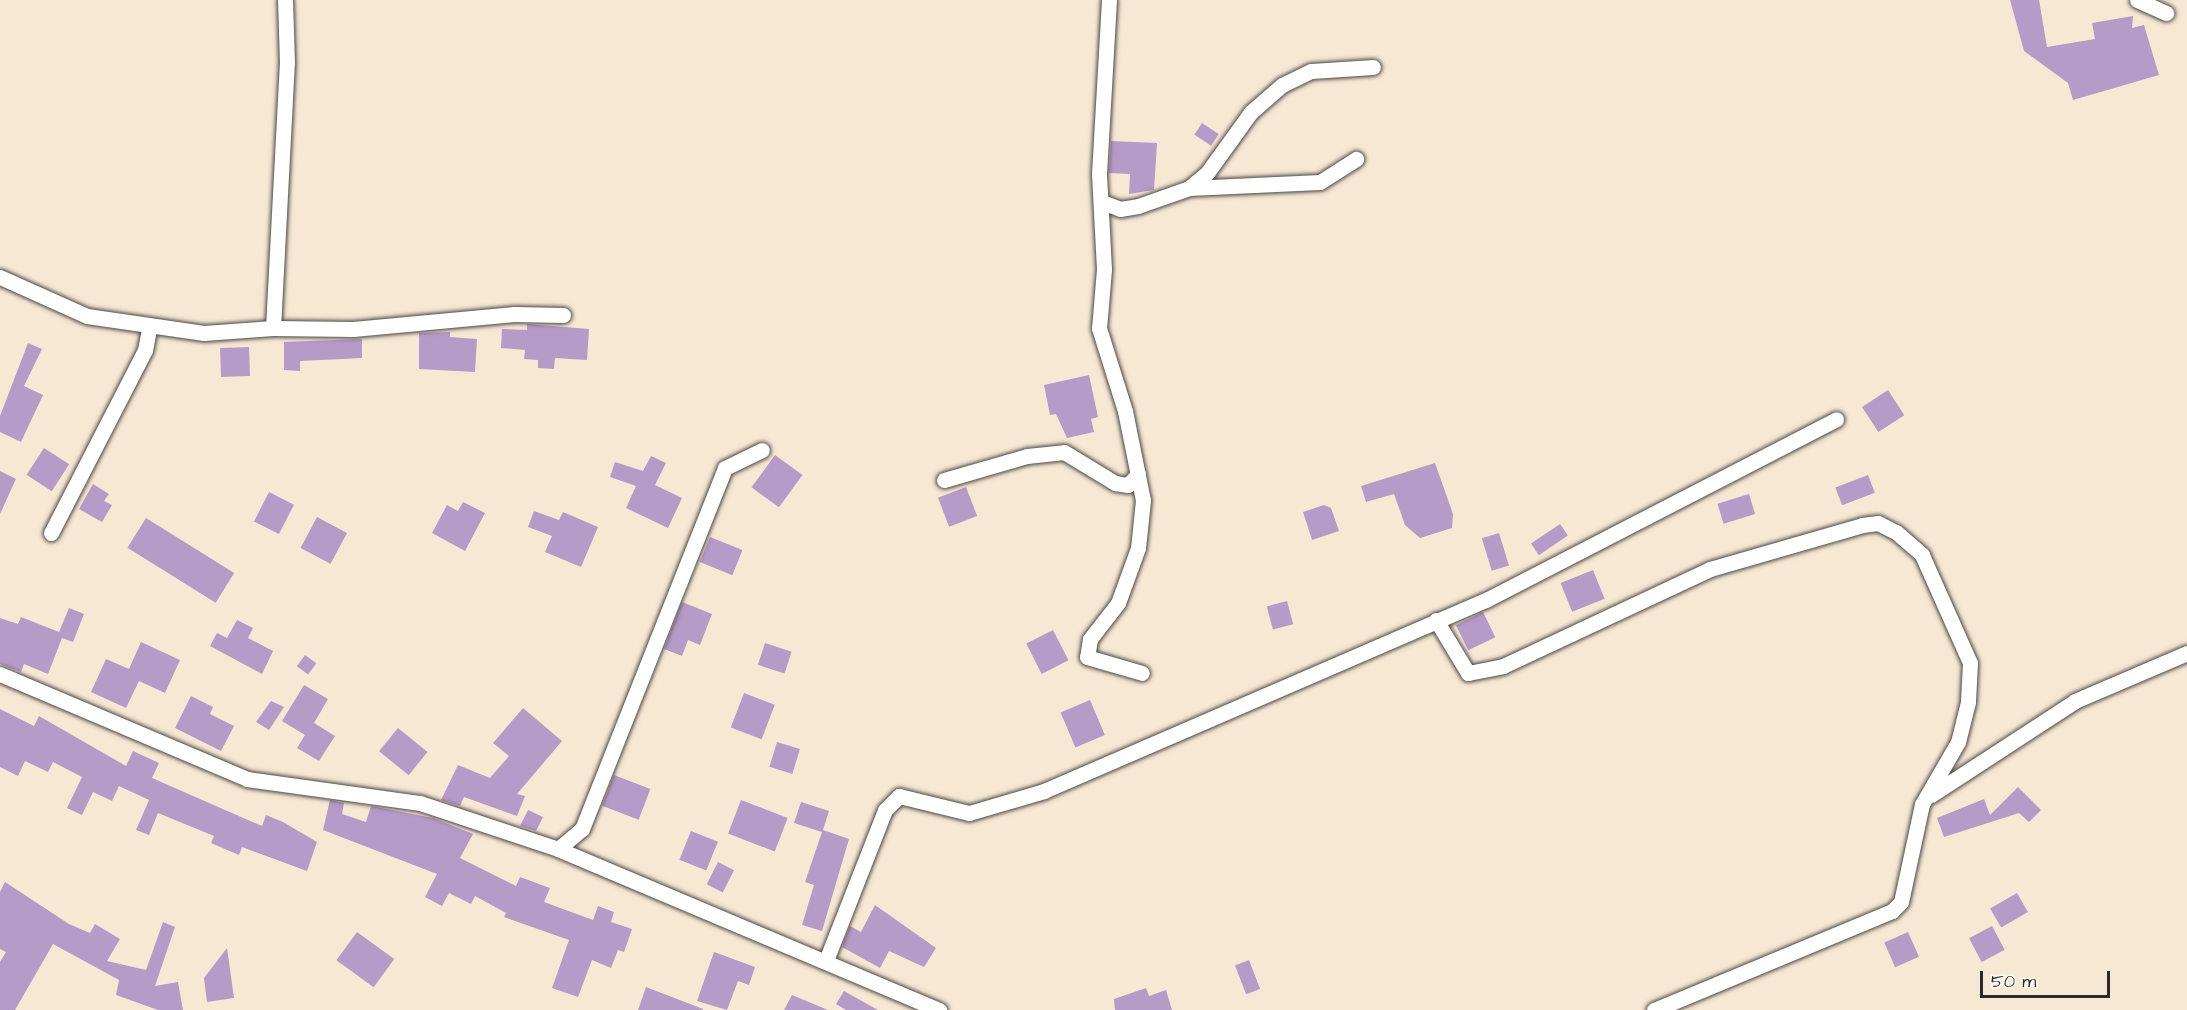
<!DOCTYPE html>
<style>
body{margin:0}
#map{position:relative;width:2187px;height:1010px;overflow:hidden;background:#f7e8d4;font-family:"Architects Daughter",sans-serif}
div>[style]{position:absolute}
.building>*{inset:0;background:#b69ac8;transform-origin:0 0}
.roads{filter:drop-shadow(0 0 2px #4a4744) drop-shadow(0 0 2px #4a4744)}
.street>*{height:15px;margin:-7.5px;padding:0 7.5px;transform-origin:7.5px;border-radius:7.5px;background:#fff}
span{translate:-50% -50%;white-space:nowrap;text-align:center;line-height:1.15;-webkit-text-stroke:4.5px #fbf7ec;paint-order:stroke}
.scale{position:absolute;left:1980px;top:971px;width:130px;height:27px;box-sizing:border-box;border:3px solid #2b2b2b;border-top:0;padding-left:8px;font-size:18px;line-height:21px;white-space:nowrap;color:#2b2b2b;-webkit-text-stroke:4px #fbf7ec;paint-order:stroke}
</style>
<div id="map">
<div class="building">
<div style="clip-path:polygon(2010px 0,2039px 0,2047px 47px,2095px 39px,2092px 23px,2133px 16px,2132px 28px,2144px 25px,2159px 75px,2073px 100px,2068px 83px,2024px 51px)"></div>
<div style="left:1202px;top:123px;width:20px;height:14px;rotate:33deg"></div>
<div style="clip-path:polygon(1111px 141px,1157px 143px,1154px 190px,1129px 194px,1130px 174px,1109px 173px)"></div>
<div style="clip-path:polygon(527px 324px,589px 329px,587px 360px,555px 358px,554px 369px,538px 368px,538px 360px,524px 359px,525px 350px,501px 348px,502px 329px,527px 330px)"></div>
<div style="clip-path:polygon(450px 332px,450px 337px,477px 339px,475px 372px,419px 369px,419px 333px)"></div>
<div style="clip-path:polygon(362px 339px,362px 358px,300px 361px,300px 371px,284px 370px,284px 342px)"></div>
<div style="clip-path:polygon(28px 343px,42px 349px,24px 386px,43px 395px,21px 442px,0 432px,0 416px)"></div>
<div style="left:249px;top:347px;width:29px;height:29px;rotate:88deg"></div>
<div style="clip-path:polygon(1089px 375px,1098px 417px,1091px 419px,1094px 432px,1067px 438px,1056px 414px,1050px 415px,1044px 385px)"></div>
<div style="left:1888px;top:390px;width:30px;height:31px;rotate:57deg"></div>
<div style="left:44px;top:448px;width:30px;height:32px;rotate:33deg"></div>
<div style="left:775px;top:455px;width:34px;height:40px;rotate:36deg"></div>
<div style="clip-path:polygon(651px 456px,666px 463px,655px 485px,682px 498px,668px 528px,626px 508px,636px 486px,610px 477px,615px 462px,643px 471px)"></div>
<div style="clip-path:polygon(1435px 463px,1453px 514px,1452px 528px,1420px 538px,1405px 525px,1394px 494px,1366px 502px,1361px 486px)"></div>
<div style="clip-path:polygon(0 471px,16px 479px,0 514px)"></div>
<div style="left:1868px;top:475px;width:19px;height:35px;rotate:69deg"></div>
<div style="clip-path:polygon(93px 484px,109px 494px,104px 501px,112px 505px,102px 522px,79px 509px)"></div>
<div style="left:966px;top:487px;width:31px;height:30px;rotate:69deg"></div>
<div style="left:269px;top:492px;width:28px;height:33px;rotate:27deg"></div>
<div style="left:1749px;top:494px;width:21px;height:33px;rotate:73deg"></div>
<div style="clip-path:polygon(463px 502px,485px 513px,465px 551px,432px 533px,447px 505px,458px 511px)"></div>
<div style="clip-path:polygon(1324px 505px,1331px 508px,1339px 531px,1312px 540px,1303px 512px)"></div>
<div style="clip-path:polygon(534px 511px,559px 520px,563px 512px,598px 527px,581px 567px,545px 552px,552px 536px,528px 527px)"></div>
<div style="left:317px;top:517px;width:34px;height:35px;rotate:28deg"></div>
<div style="left:146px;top:518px;width:104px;height:35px;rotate:32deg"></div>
<div style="left:1560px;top:524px;width:14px;height:35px;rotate:56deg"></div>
<div style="left:1499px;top:533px;width:34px;height:18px;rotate:73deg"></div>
<div style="left:710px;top:537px;width:35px;height:27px;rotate:22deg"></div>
<div style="left:1593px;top:570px;width:31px;height:35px;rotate:68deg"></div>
<div style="left:1287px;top:601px;width:24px;height:21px;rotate:75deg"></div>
<div style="clip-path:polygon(682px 602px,712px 614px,700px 645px,688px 640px,682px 656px,664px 649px)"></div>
<div style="clip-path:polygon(69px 608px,84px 614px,73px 642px,62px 638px,48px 674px,24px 664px,21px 672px,0 664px,0 618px,18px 624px,21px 617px,59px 632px)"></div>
<div style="left:1483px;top:612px;width:28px;height:30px;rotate:64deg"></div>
<div style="clip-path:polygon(237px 620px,253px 628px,248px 638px,273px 651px,262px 674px,210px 646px,217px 633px,227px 638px)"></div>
<div style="left:1053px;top:630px;width:34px;height:30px;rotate:63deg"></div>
<div style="clip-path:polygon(141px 642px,180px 660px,165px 693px,139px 681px,126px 708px,91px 692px,106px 659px,129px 669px)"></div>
<div style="left:765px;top:643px;width:28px;height:23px;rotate:18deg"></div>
<div style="left:305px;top:655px;width:14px;height:14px;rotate:36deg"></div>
<div style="clip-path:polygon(304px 685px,328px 699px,314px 723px,335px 736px,319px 761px,297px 748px,305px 735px,282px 721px)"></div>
<div style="left:744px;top:693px;width:33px;height:37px;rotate:21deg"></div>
<div style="clip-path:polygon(191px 696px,213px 707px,210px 714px,234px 726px,221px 751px,175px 728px)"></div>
<div style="left:1090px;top:700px;width:38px;height:32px;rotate:67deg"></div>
<div style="clip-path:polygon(271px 701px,284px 707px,269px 730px,256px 722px)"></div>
<div style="clip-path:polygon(523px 708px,562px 741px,517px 794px,525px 796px,517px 816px,464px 797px,460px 806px,441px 800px,458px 765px,490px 778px,509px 756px,493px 743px)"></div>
<div style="clip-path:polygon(0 709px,34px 726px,39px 716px,126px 766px,133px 751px,159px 763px,152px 778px,262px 826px,266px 815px,283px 822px,317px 842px,307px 871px,242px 847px,239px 855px,211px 843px,214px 836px,158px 813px,149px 835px,136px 830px,149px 800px,119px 786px,112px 801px,93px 792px,82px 815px,67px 808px,82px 777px,53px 762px,48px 772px,25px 761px,18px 776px,0 767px)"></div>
<div style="left:398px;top:728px;width:38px;height:30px;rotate:39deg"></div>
<div style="left:777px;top:742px;width:24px;height:26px;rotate:17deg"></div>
<div style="left:614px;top:775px;width:39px;height:33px;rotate:21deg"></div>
<div style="clip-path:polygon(2018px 787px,2041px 810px,2029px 822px,2019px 813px,1944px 837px,1937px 818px,1984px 799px,1990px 815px)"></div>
<div style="clip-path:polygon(330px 800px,344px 803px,342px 814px,366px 822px,371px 806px,433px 818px,473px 834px,460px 858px,516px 886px,520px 877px,550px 888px,544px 902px,593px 920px,598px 906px,614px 912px,611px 922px,632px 929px,624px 952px,618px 950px,611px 968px,592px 960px,578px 997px,552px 988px,569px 940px,504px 917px,506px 913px,475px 896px,471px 904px,449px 893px,442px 906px,425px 897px,437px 874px,323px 830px)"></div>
<div style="left:741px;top:800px;width:50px;height:36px;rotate:21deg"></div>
<div style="clip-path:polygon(801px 802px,829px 811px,823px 830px,849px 839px,822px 931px,802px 925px,814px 885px,805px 882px,822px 832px,794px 823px)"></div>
<div style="clip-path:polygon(528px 810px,543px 817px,536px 831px,520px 826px)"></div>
<div style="left:691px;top:831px;width:29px;height:31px;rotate:22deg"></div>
<div style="left:718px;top:862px;width:18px;height:25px;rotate:27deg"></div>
<div style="clip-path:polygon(5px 882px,69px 924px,90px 933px,95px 924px,120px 939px,107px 961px,146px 970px,163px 922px,175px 927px,155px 986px,178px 982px,183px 1010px,158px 1010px,116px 995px,119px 980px,53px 944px,15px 1010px,0 1010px,0 962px,6px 952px,0 949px,0 892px)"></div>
<div style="left:2017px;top:893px;width:22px;height:31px;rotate:60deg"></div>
<div style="clip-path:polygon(875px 905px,936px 948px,924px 967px,889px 951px,880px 968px,842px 947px,850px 926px,861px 932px)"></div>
<div style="left:1992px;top:926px;width:27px;height:26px;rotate:62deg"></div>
<div style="left:357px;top:932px;width:46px;height:35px;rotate:36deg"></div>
<div style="left:1908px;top:932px;width:27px;height:26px;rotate:66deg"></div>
<div style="clip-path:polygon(227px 948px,234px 998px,207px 1002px,204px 978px)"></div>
<div style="clip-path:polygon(714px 952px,755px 967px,749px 985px,738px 981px,727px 1010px,697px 1001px)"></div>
<div style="left:1249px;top:960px;width:31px;height:15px;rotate:69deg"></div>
<div style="clip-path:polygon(646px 987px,703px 1009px,703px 1010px,638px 1010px)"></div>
<div style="clip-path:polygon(1146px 988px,1149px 996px,1166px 990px,1172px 1010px,1115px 1010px,1114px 999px)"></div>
<div style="clip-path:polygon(844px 991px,878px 1010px,846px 1010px,836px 1004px)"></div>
<div style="clip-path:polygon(792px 995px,828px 1010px,784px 1010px)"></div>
</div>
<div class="roads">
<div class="street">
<div style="left:1109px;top:0;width:174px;rotate:93.3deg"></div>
<div style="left:1099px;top:174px;width:95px;rotate:87deg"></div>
<div style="left:1104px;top:269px;width:59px;rotate:94.8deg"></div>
<div style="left:1099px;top:328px;width:87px;rotate:72.6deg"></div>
<div style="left:1125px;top:411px;width:91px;rotate:78.6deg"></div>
<div style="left:1143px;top:500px;width:48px;rotate:95.9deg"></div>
<div style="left:1138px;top:548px;width:59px;rotate:110deg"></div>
<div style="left:1118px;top:603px;width:46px;rotate:127.9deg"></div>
<div style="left:1090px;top:639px;width:18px;rotate:99deg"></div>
<div style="left:1087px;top:657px;width:57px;rotate:16.2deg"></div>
<div style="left:2137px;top:0;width:32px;rotate:24deg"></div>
<div style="left:1189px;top:188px;width:131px;rotate:-2.6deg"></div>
<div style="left:1320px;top:182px;width:43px;rotate:-32.6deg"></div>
<div style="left:1102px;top:202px;width:19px;rotate:21deg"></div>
<div style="left:1120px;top:209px;width:18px;rotate:-9deg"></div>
<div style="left:1138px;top:206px;width:54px;rotate:-19.4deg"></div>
<div style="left:1189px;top:188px;width:23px;rotate:-40deg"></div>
<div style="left:1207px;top:173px;width:75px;rotate:-54.2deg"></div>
<div style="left:1251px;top:112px;width:41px;rotate:-41.1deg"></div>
<div style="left:1282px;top:85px;width:32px;rotate:-26deg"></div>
<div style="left:1311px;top:71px;width:62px;rotate:-3.7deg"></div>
<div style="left:0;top:277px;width:95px;rotate:24.1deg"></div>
<div style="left:87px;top:316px;width:118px;rotate:8.3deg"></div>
<div style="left:204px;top:333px;width:69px;rotate:-4.1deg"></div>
<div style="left:273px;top:328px;width:265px;rotate:-87deg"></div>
<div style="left:287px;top:63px;width:63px;rotate:-91.8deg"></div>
<div style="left:273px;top:328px;width:80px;rotate:0.7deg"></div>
<div style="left:353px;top:329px;width:162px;rotate:-5.3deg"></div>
<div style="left:514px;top:314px;width:49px;rotate:1.2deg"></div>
<div style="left:944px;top:480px;width:86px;rotate:-16.1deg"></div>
<div style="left:1027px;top:456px;width:37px;rotate:-6deg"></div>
<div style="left:1064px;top:452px;width:60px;rotate:31.3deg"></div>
<div style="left:1115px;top:483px;width:13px;rotate:9deg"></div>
<div style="left:1128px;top:485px;width:15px;rotate:-48deg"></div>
<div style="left:51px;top:533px;width:206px;rotate:-62.8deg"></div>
<div style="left:145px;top:350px;width:25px;rotate:-79deg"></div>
<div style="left:1436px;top:620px;width:62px;rotate:58.9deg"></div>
<div style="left:1468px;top:673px;width:36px;rotate:-11deg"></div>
<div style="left:1503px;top:666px;width:229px;rotate:-25.1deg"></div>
<div style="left:1710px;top:569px;width:158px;rotate:-16.1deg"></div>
<div style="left:1862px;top:525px;width:16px;rotate:-7deg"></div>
<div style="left:1878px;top:523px;width:20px;rotate:27deg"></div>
<div style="left:1896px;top:532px;width:35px;rotate:41deg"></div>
<div style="left:1922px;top:555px;width:118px;rotate:66deg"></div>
<div style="left:1970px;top:663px;width:39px;rotate:93deg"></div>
<div style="left:1968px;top:702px;width:41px;rotate:104deg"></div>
<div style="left:1958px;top:742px;width:72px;rotate:120.1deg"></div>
<div style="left:1922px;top:804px;width:100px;rotate:102.1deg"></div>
<div style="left:1901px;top:902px;width:13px;rotate:135deg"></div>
<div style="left:1892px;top:911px;width:258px;rotate:157.4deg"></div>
<div style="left:0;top:674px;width:268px;rotate:23deg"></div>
<div style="left:247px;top:779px;width:175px;rotate:7.9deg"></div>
<div style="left:420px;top:803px;width:145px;rotate:18.4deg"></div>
<div style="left:558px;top:849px;width:414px;rotate:22.9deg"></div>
<div style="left:1931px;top:795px;width:172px;rotate:-33.1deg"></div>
<div style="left:2075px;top:701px;width:122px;rotate:-23.2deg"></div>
<div style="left:558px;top:849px;width:31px;rotate:-40deg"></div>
<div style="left:582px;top:829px;width:388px;rotate:-68.4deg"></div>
<div style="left:725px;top:468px;width:41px;rotate:-25.9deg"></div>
<div style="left:827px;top:958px;width:159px;rotate:-68.6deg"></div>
<div style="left:885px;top:810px;width:20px;rotate:-45deg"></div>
<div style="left:899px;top:796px;width:72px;rotate:13.7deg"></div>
<div style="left:969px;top:813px;width:78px;rotate:-16.3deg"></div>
<div style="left:1044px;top:791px;width:482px;rotate:-23.4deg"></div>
<div style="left:1486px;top:600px;width:394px;rotate:-27.3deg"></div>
</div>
</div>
<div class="scale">50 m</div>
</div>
